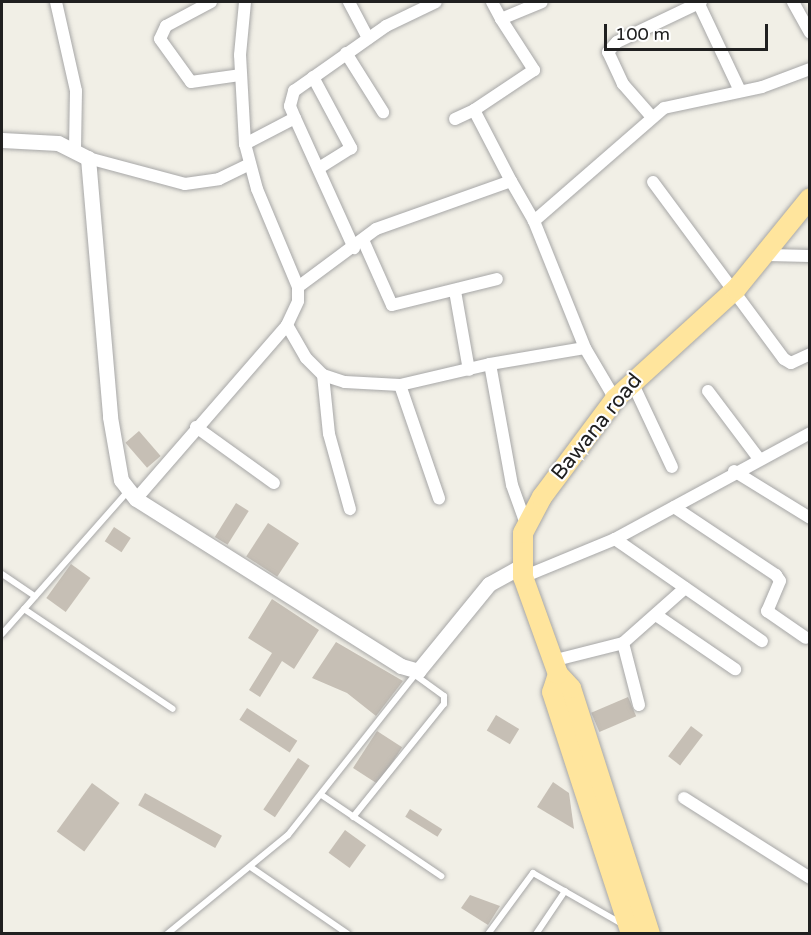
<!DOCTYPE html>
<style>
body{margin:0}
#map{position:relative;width:811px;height:935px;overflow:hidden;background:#f1efe6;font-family:"Varela Round",sans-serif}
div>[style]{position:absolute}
.building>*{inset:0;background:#c6bfb5;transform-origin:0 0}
.roads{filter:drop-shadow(0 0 2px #a7a7a7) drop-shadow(0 0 2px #a7a7a7)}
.service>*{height:6px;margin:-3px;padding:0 3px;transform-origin:3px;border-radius:3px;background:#fff}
.minor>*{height:12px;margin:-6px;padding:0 6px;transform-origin:6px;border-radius:6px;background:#fff}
.tertiary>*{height:15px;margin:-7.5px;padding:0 7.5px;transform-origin:7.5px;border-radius:7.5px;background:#fff}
.primary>*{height:20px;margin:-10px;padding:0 10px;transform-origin:10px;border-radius:10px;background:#ffe59d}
span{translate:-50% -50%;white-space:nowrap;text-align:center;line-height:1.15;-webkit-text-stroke:4.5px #fff;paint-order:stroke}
.street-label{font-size:21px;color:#202020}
.frame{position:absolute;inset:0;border:3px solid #202020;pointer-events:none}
.scale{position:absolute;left:604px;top:24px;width:164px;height:27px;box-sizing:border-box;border:3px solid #202020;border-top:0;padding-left:8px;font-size:18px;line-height:21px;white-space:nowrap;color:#202020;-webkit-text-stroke:4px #fff;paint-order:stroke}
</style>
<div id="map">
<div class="building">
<div style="left:139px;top:431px;width:33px;height:18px;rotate:49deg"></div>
<div style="left:236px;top:503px;width:15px;height:40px;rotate:32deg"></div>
<div style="left:268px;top:523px;width:37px;height:40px;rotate:33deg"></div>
<div style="left:114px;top:527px;width:20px;height:17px;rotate:33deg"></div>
<div style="left:71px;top:564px;width:24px;height:42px;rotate:36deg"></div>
<div style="clip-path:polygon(272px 599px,319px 630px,294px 669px,282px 661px,260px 697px,249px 690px,272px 653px,248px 638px)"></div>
<div style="clip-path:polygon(336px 642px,403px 681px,376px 716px,347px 693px,312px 678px)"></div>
<div style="left:628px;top:697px;width:21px;height:40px;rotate:67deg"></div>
<div style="left:247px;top:708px;width:60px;height:14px;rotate:33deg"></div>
<div style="left:496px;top:715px;width:27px;height:18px;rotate:31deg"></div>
<div style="left:691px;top:726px;width:15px;height:38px;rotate:37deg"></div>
<div style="left:377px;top:731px;width:30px;height:44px;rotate:33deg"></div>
<div style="left:298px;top:758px;width:14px;height:62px;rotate:34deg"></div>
<div style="clip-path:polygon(553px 782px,569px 793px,574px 829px,537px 807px)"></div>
<div style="left:92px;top:783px;width:34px;height:60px;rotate:36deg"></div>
<div style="left:145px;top:793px;width:88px;height:14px;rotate:29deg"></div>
<div style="left:410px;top:809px;width:38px;height:9px;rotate:32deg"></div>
<div style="left:345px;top:830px;width:26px;height:28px;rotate:36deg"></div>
<div style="clip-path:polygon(470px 895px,500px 906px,488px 925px,461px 908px)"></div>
</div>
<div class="roads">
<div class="service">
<div style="left:2px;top:574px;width:40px;rotate:34deg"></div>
<div style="left:24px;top:609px;width:179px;rotate:33.9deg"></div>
<div style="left:2px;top:634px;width:191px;rotate:-48.6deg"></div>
<div style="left:323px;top:796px;width:143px;rotate:34.1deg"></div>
<div style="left:353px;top:817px;width:145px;rotate:-51.2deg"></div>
<div style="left:444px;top:704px;width:8px;rotate:-90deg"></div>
<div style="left:444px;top:696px;width:36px;rotate:-144deg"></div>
<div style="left:252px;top:868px;width:116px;rotate:34.5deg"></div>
<div style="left:167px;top:934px;width:156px;rotate:-39.3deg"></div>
<div style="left:288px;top:835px;width:209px;rotate:-51.6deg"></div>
<div style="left:488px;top:934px;width:76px;rotate:-53.6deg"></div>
<div style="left:533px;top:873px;width:103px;rotate:29.8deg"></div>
<div style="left:536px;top:934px;width:52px;rotate:-56deg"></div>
</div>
<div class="minor">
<div style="left:56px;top:2px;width:91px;rotate:77.3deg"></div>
<div style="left:76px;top:91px;width:57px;rotate:91deg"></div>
<div style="left:211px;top:2px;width:51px;rotate:151.9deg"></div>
<div style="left:166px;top:26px;width:14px;rotate:115deg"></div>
<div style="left:160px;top:39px;width:53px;rotate:54.2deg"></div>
<div style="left:191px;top:82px;width:49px;rotate:-8.1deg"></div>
<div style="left:349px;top:2px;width:41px;rotate:62.2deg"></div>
<div style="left:492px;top:2px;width:19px;rotate:62deg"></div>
<div style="left:501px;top:19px;width:44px;rotate:-22.5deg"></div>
<div style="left:698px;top:2px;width:98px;rotate:64.7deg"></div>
<div style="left:793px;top:2px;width:35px;rotate:61deg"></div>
<div style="left:501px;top:19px;width:61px;rotate:57.1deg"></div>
<div style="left:534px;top:70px;width:72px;rotate:146.3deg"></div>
<div style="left:474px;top:110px;width:80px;rotate:62.5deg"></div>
<div style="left:346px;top:53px;width:70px;rotate:57.9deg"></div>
<div style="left:313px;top:77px;width:81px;rotate:61.8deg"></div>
<div style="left:351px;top:148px;width:38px;rotate:148deg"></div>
<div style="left:651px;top:116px;width:43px;rotate:-131.2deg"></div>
<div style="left:623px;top:84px;width:35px;rotate:-115deg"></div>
<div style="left:608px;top:52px;width:13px;rotate:-48deg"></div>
<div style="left:617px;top:42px;width:93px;rotate:-25.5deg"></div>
<div style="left:295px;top:118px;width:143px;rotate:65.6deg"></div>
<div style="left:455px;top:119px;width:21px;rotate:-25deg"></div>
<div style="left:245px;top:144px;width:56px;rotate:-27.5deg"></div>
<div style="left:295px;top:118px;width:13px;rotate:-113deg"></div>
<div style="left:290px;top:106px;width:16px;rotate:-75deg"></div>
<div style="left:294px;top:91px;width:113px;rotate:-35.2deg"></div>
<div style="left:386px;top:26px;width:55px;rotate:-25.6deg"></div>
<div style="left:88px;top:158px;width:100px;rotate:15deg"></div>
<div style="left:185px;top:184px;width:34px;rotate:-8deg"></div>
<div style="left:219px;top:179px;width:34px;rotate:-26deg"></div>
<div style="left:653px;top:182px;width:220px;rotate:53.5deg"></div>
<div style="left:784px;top:359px;width:8px;rotate:30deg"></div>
<div style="left:791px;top:363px;width:21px;rotate:-25deg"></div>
<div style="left:534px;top:221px;width:172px;rotate:-41deg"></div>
<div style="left:664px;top:108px;width:100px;rotate:-12.1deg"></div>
<div style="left:762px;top:87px;width:51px;rotate:-20.6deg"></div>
<div style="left:363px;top:240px;width:71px;rotate:66deg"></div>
<div style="left:392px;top:305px;width:108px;rotate:-13.9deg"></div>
<div style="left:768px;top:255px;width:42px;rotate:1.4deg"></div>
<div style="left:298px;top:287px;width:97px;rotate:-36.6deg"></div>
<div style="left:376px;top:229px;width:143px;rotate:-19.6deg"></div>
<div style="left:511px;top:181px;width:46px;rotate:60.1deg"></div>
<div style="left:534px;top:221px;width:137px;rotate:68.1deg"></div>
<div style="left:455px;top:291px;width:80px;rotate:80deg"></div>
<div style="left:287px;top:325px;width:38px;rotate:60deg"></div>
<div style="left:306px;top:358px;width:24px;rotate:45deg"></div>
<div style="left:323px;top:375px;width:23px;rotate:18deg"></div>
<div style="left:345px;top:382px;width:55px;rotate:3.1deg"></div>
<div style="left:400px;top:385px;width:92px;rotate:-13.1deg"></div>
<div style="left:323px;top:375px;width:59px;rotate:84.2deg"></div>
<div style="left:329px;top:434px;width:78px;rotate:74.4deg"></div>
<div style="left:631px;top:380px;width:96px;rotate:64.8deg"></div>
<div style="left:400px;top:385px;width:120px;rotate:71deg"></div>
<div style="left:708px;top:391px;width:85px;rotate:53.1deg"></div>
<div style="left:196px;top:427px;width:96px;rotate:35.7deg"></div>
<div style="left:734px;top:471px;width:89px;rotate:31.7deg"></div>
<div style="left:136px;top:499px;width:230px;rotate:-49deg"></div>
<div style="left:287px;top:325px;width:26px;rotate:-65deg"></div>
<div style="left:298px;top:301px;width:14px;rotate:-90deg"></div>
<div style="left:298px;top:287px;width:106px;rotate:-112.7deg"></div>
<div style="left:257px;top:189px;width:47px;rotate:-104.9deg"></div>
<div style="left:245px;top:144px;width:89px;rotate:-93.2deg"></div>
<div style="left:240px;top:55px;width:53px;rotate:-84.6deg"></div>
<div style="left:674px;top:507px;width:123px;rotate:33.7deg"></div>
<div style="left:776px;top:575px;width:7px;rotate:56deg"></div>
<div style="left:780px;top:581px;width:33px;rotate:113deg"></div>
<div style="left:767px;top:611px;width:47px;rotate:34.7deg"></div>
<div style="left:526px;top:524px;width:41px;rotate:-109.7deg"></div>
<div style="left:512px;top:485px;width:123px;rotate:-100.3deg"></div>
<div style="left:490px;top:364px;width:96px;rotate:-9.6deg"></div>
<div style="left:585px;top:348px;width:59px;rotate:59.5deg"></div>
<div style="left:615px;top:539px;width:179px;rotate:34.8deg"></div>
<div style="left:523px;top:577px;width:100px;rotate:-22.4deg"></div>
<div style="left:615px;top:539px;width:222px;rotate:-28.5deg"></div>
<div style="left:656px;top:615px;width:96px;rotate:34.4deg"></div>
<div style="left:623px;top:643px;width:64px;rotate:75.5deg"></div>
<div style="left:552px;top:661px;width:73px;rotate:-14.2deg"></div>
<div style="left:623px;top:643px;width:83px;rotate:-41.6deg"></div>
<div style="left:684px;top:798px;width:149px;rotate:32.4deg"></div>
</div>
<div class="tertiary">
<div style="left:2px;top:140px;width:56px;rotate:3.1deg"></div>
<div style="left:58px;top:143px;width:34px;rotate:27deg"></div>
<div style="left:88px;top:158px;width:260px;rotate:85.1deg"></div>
<div style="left:110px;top:417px;width:64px;rotate:80.1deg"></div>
<div style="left:121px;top:480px;width:24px;rotate:52deg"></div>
<div style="left:136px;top:499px;width:313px;rotate:32.2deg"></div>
<div style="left:401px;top:666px;width:18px;rotate:16deg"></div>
<div style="left:418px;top:671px;width:112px;rotate:-50.8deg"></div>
<div style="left:489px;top:584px;width:38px;rotate:-29deg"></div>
</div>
<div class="primary">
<div style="left:558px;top:674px;width:19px;rotate:108deg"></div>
<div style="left:552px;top:692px;width:255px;rotate:71.9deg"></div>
<div style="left:650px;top:934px;width:258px;rotate:-107.8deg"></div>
<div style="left:571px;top:688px;width:19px;rotate:-133deg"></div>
<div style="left:558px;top:674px;width:103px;rotate:-109.8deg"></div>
<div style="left:523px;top:577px;width:44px;rotate:-90deg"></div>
<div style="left:523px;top:533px;width:41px;rotate:-62.2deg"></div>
<div style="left:542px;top:497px;width:122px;rotate:-53.3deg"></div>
<div style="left:615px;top:399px;width:164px;rotate:-42.3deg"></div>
<div style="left:736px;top:289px;width:117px;rotate:-50.9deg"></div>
</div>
</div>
<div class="street-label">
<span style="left:597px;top:427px;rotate:-51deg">Bawana road</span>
</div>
<div class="frame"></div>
<div class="scale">100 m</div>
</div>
